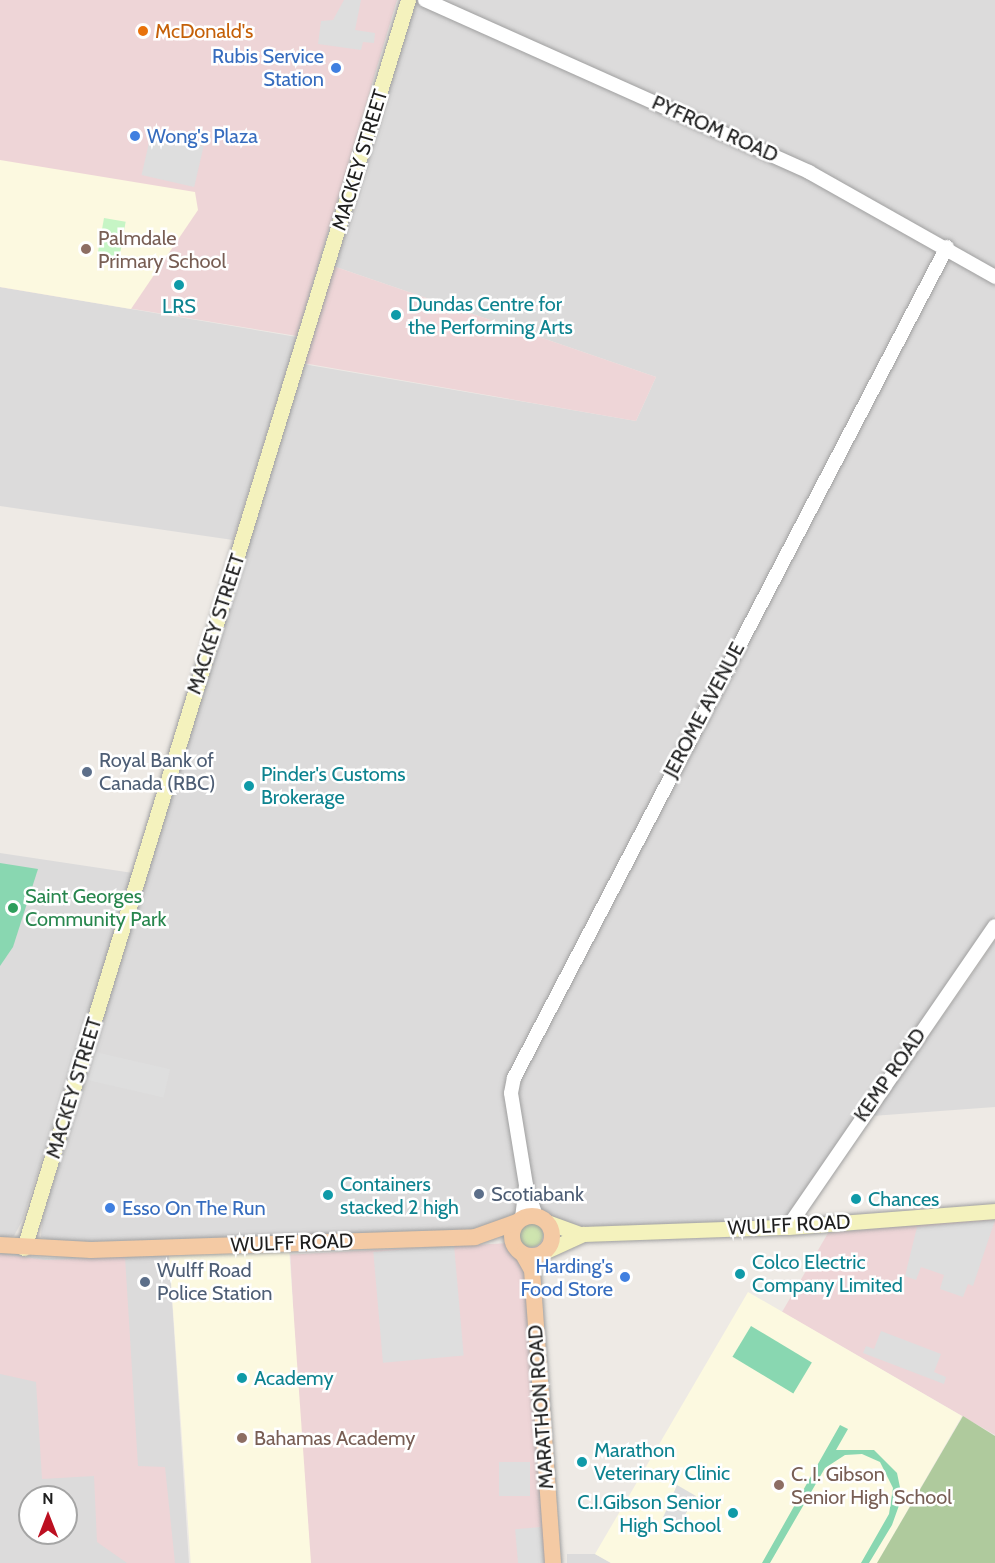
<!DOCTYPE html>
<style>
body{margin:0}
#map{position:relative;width:995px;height:1563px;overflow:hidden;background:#eeeae5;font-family:Cabin,sans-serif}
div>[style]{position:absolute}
.residential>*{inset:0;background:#dcdbdb}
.commercial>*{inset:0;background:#eed5d7;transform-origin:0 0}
.education>*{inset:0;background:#fcf9e0;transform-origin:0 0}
.grass>*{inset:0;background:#cee4af}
.round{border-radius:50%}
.forest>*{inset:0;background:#afca9d}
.park>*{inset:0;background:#c6f5c5;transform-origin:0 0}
.pitch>*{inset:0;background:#89d7b1;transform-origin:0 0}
.parking>*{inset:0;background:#dedede;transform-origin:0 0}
.roads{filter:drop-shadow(0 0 2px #9f9f9f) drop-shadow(0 0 2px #9f9f9f)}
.tertiary>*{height:14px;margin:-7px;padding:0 7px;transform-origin:7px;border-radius:7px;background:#fff}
.secondary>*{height:15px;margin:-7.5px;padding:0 7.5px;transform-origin:7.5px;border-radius:7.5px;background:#f4f2bd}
.primary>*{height:16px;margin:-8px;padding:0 8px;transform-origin:8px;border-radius:8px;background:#f4caa4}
.primary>.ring{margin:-8px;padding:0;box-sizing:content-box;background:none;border:16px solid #f4caa4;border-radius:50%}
.dots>*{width:16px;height:16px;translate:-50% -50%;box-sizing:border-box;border:3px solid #fff;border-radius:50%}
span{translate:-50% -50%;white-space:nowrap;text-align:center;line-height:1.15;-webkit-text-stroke:5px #fff;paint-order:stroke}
.food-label{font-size:20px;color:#c56008}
.left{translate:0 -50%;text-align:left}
.shop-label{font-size:20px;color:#366cbe}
.right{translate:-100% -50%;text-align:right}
.street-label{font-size:20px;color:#1e1e1e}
.education-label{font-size:20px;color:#785e54}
.culture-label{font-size:20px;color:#0d838f}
.service-label{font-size:20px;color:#4e5e75}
.leisure-label{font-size:20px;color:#27864d}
.north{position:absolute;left:18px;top:1485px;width:60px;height:60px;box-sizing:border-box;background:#fff;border:2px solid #a5a5a5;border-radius:50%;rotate:0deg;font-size:16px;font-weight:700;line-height:24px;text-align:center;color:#1e1e1e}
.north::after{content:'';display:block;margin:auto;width:21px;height:27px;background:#bc1021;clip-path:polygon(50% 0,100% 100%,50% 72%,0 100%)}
</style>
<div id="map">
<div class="residential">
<div style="clip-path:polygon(413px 0,995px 0,995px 915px,784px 1220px,57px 1243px,41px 1237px,42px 1220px,303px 364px,636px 421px,656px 377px,333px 266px)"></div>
<div style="clip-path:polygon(0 287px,297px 337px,233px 540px,0 506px)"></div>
<div style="clip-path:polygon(0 853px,133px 873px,23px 1219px,14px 1236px,0 1238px)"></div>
<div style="clip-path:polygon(995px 940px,995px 1107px,872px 1116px,971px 976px)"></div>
<div style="clip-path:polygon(evenodd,0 1252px,47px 1258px,169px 1253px,189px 1563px,0 1563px,0 1252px,30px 1497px,66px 1497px,66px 1533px,30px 1533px,30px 1497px)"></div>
<div style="clip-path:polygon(567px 1554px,595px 1554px,611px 1563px,567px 1563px)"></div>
</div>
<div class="commercial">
<div style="clip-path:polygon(0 0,397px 0,297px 336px,0 287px)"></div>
<div style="clip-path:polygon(333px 266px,656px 377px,636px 421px,303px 363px)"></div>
<div style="clip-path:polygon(995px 1217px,995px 1435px,782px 1312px,828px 1233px)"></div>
<div style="left:530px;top:1242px;width:322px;height:240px;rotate:87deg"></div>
<div style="clip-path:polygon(0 1254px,46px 1260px,125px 1257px,138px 1466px,165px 1467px,175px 1563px,127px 1563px,97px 1542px,94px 1476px,42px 1479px,36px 1382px,0 1374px)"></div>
</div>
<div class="education">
<div style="clip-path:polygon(0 160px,195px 192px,198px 210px,131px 309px,0 287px)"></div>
<div style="left:289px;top:1248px;width:316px;height:120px;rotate:86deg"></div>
<div style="clip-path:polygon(748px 1292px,962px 1416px,877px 1563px,611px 1563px,595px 1554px)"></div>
</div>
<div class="grass">
<div class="round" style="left:519px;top:1223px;width:24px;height:24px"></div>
</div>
<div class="forest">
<div style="clip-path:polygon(963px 1416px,995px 1436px,995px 1563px,877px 1563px)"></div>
</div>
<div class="park">
<div style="left:104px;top:218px;width:22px;height:39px;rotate:10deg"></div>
</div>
<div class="pitch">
<div style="clip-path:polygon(0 863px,38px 869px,13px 947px,0 966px)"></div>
<div style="left:751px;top:1326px;width:71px;height:36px;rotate:31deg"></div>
<div style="clip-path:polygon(840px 1425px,848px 1429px,836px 1450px,874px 1450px,897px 1473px,902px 1497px,892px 1525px,869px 1563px,861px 1563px,889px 1514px,893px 1488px,880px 1462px,862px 1454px,845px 1455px,825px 1468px,770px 1563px,762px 1563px)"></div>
</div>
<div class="parking">
<div style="clip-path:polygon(344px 0,361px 0,355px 30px,375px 33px,374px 43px,363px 42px,361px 50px,318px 44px,321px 21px,333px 20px)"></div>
<div style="left:151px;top:134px;width:54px;height:42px;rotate:13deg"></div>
<div style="left:95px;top:1052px;width:77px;height:29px;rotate:13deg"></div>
<div style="clip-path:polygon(995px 1220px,973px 1286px,968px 1284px,963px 1297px,940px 1289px,944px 1275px,921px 1267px,916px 1280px,905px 1276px,917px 1227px)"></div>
<div style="left:454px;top:1245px;width:111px;height:81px;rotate:85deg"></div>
<div style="clip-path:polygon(881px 1331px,941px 1354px,934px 1372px,946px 1377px,944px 1384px,863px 1353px,866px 1346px,874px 1349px)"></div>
<div style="left:499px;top:1462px;width:31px;height:34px"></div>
<div style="clip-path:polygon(677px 1485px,696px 1496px,677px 1529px,662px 1520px)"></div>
<div style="left:541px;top:1527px;width:36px;height:26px;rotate:85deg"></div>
</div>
<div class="roads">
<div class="tertiary">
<div style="left:425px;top:0;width:421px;rotate:24.1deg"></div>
<div style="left:809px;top:172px;width:214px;rotate:29.4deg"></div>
<div style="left:529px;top:1195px;width:22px;rotate:72deg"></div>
<div style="left:522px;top:1218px;width:33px;rotate:-83deg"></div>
<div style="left:526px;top:1185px;width:93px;rotate:-99.3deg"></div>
<div style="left:511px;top:1093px;width:15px;rotate:-79deg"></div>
<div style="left:514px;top:1078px;width:937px;rotate:-62.48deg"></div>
<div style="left:788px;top:1227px;width:365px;rotate:-55.5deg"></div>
</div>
<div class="secondary">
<div style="left:547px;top:1222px;width:35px;rotate:20deg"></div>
<div style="left:24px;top:1248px;width:1306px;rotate:-72.9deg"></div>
<div style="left:546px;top:1251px;width:41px;rotate:-24.7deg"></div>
<div style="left:583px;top:1234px;width:205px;rotate:-2deg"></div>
<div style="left:788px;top:1227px;width:208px;rotate:-4.4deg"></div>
</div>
<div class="primary">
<div class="ring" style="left:512px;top:1216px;width:24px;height:24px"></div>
<div style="left:0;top:1245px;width:91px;rotate:3.1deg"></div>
<div style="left:91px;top:1250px;width:384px;rotate:-1.9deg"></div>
<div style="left:475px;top:1237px;width:45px;rotate:-19.7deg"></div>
<div style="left:523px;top:1254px;width:18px;rotate:61deg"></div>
<div style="left:532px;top:1270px;width:294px;rotate:85.9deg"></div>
</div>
</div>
<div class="dots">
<div style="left:143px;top:31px;background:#e8710a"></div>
<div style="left:336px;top:68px;background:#3f7fe0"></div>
<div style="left:135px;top:136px;background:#3f7fe0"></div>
<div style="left:86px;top:249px;background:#8d6e63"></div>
<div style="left:179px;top:285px;background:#0f9aa8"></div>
<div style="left:396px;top:315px;background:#0f9aa8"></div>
<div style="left:87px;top:772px;background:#5c6f8a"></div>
<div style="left:249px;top:786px;background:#0f9aa8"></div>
<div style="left:13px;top:908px;background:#2e9e5b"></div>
<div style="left:479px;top:1194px;background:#5c6f8a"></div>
<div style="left:328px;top:1195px;background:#0f9aa8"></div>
<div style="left:856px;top:1199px;background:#0f9aa8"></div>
<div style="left:110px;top:1208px;background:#3f7fe0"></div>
<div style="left:740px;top:1274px;background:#0f9aa8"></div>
<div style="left:625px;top:1277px;background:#3f7fe0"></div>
<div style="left:145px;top:1282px;background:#5c6f8a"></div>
<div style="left:242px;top:1378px;background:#0f9aa8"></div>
<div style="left:242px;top:1438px;background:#8d6e63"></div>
<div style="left:582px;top:1462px;background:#0f9aa8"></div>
<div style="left:779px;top:1485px;background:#8d6e63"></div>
<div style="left:733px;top:1513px;background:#0f9aa8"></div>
</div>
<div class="food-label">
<span class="left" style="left:155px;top:31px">McDonald's</span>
</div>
<div class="shop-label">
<span class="right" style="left:324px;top:68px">Rubis Service<br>Station</span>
<span class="left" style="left:147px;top:136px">Wong's Plaza</span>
<span class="left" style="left:122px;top:1208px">Esso On The Run</span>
<span class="right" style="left:613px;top:1278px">Harding's<br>Food Store</span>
</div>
<div class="street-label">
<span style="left:715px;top:129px;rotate:24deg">PYFROM ROAD</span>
<span style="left:360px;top:160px;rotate:-73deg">MACKEY STREET</span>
<span style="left:216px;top:624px;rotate:-72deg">MACKEY STREET</span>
<span style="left:704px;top:710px;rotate:-62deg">JEROME AVENUE</span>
<span style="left:890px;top:1075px;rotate:-55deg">KEMP ROAD</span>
<span style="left:74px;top:1088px;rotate:-73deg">MACKEY STREET</span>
<span style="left:789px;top:1225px;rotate:-3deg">WULFF ROAD</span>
<span style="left:292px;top:1243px;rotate:-2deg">WULFF ROAD</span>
<span style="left:541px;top:1407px;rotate:-94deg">MARATHON ROAD</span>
</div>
<div class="education-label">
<span class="left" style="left:98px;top:250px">Palmdale<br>Primary School</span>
<span class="left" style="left:254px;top:1438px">Bahamas Academy</span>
<span class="left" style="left:791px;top:1486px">C. I. Gibson<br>Senior High School</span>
</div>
<div class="culture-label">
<span class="left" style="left:408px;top:316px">Dundas Centre for<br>the Performing Arts</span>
<span style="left:179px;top:306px">LRS</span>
<span class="left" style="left:261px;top:786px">Pinder's Customs<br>Brokerage</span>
<span class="left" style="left:340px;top:1196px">Containers<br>stacked 2 high</span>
<span class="left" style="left:868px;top:1199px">Chances</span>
<span class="left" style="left:752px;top:1274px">Colco Electric<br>Company Limited</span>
<span class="left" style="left:254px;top:1378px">Academy</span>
<span class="left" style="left:594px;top:1462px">Marathon<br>Veterinary Clinic</span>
<span class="right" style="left:721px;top:1514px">C.I.Gibson Senior<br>High School</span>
</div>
<div class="service-label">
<span class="left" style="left:99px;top:772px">Royal Bank of<br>Canada (RBC)</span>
<span class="left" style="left:491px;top:1194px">Scotiabank</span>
<span class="left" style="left:157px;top:1282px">Wulff Road<br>Police Station</span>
</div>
<div class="leisure-label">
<span class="left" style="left:25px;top:908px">Saint Georges<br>Community Park</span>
</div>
<div class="north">N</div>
</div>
